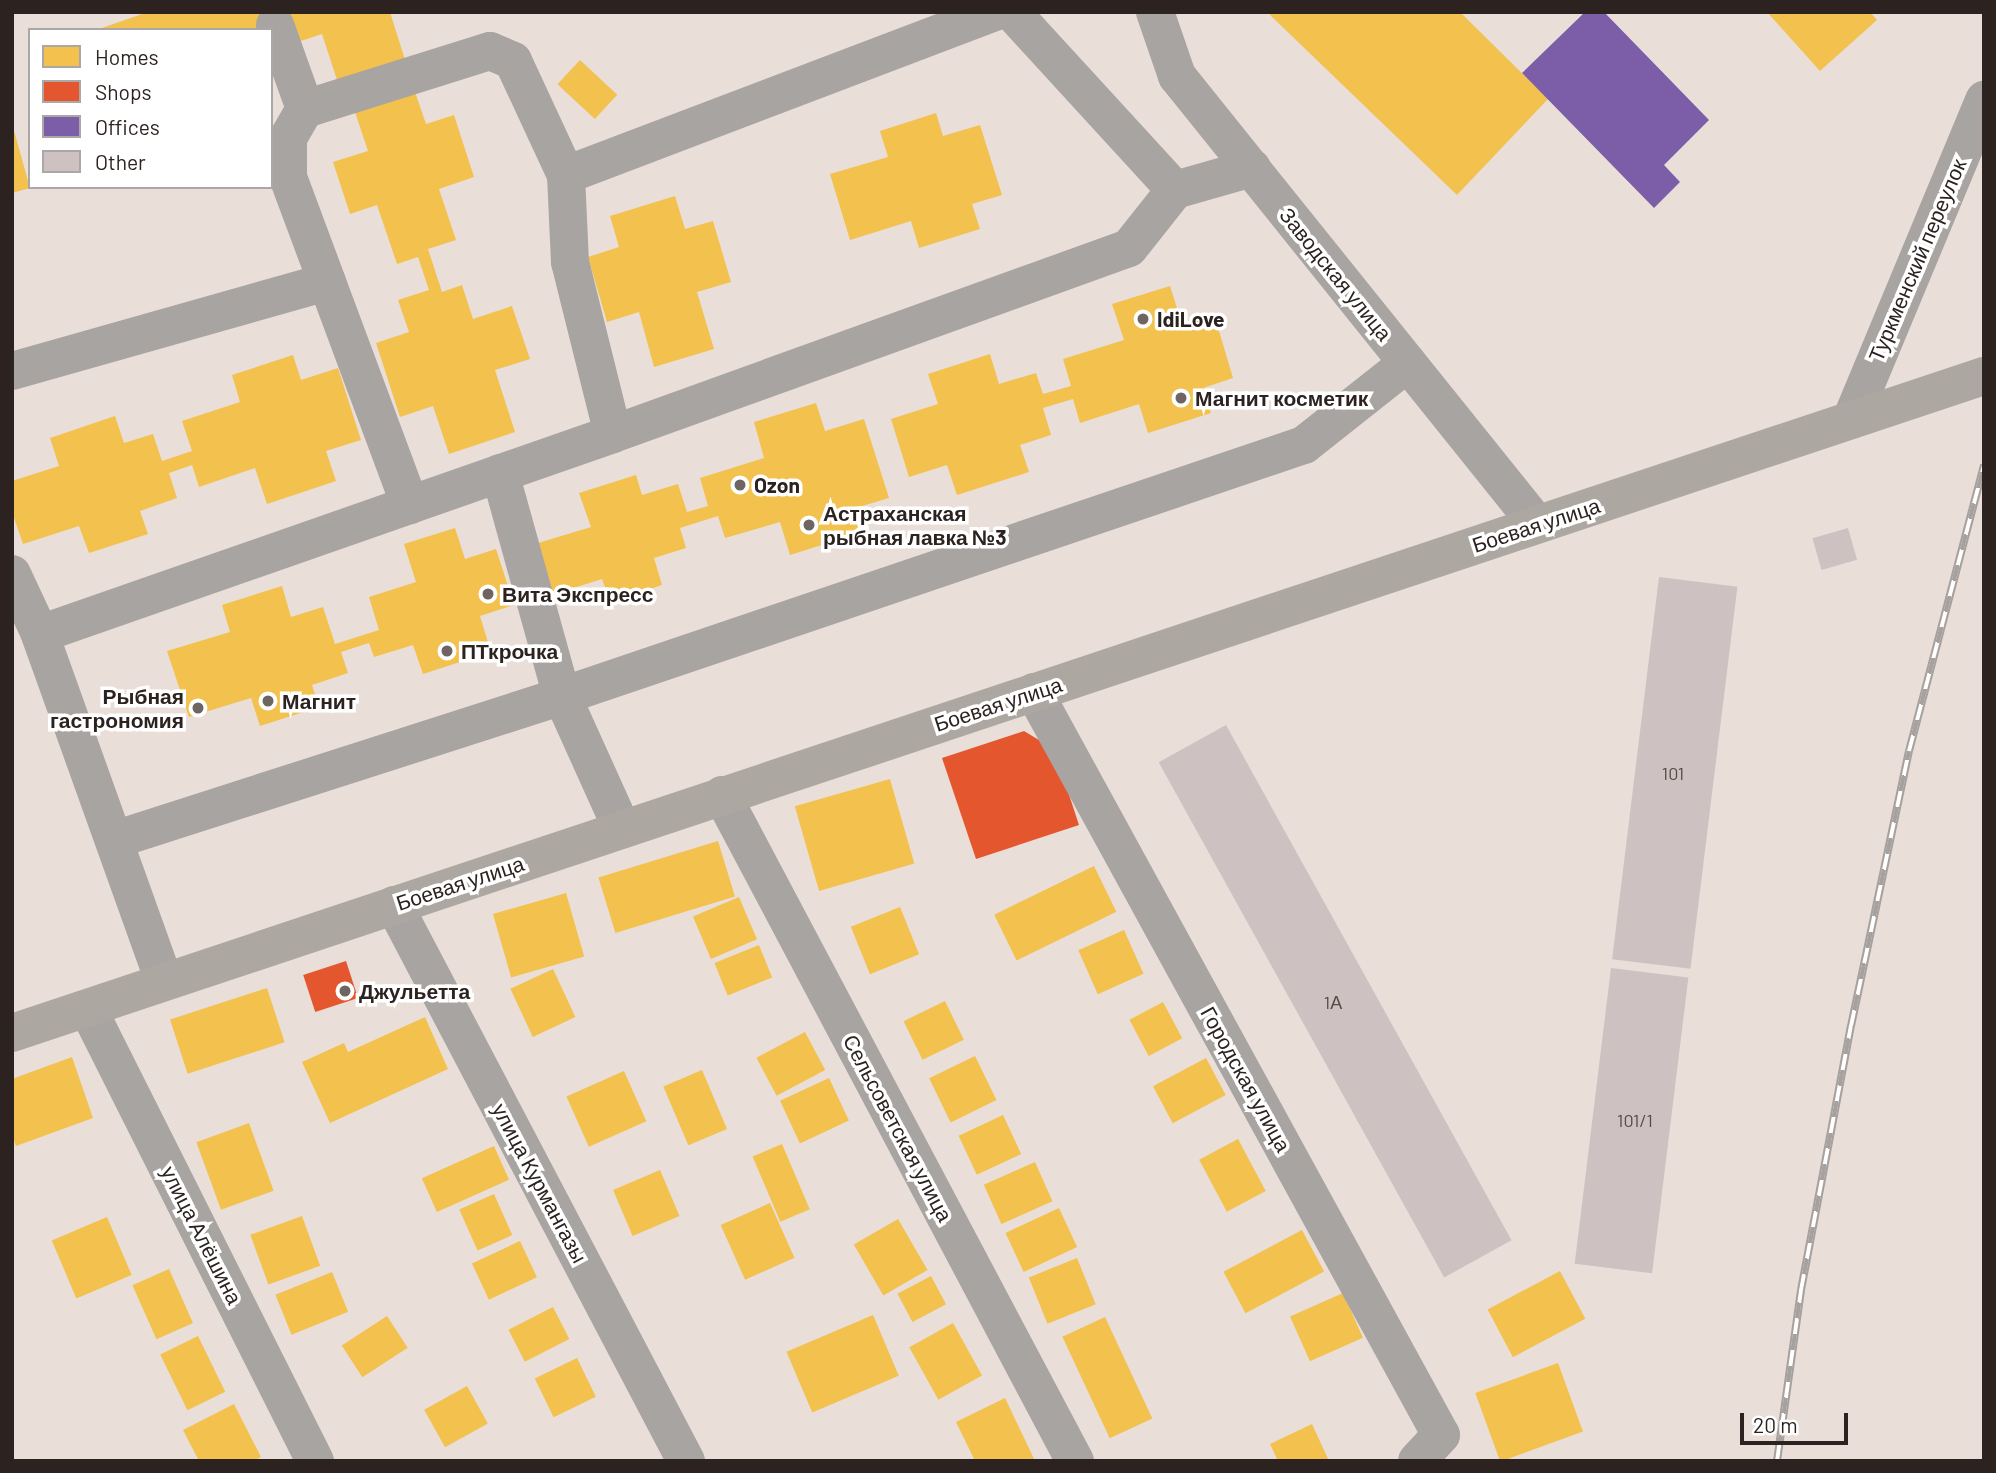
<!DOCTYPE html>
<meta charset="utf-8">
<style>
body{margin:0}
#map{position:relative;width:1996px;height:1473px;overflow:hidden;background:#eaded9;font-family:Barlow,sans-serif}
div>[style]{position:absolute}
.homes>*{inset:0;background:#f2c14e;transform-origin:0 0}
.shops>*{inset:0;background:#e4572e;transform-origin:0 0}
.offices>*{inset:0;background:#7b5ea7}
.building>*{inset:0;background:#cdc2c1;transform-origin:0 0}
.minor>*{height:38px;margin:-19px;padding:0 19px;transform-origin:19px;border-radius:19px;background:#a8a4a2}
.major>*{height:38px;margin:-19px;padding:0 19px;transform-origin:19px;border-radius:19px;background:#ada7a2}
.rail>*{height:8px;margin-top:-4px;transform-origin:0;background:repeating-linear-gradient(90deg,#fff 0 16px,#a6a19e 0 32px);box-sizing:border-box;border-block:2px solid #a6a19e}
.dots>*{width:19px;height:19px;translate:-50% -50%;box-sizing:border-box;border:4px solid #fff;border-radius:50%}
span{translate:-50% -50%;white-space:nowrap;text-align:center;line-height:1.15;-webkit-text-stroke:7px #fff;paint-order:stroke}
.number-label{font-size:18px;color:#544b48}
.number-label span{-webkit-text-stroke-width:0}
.street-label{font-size:21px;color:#2c2320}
.poi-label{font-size:21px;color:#2c2320;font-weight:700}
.left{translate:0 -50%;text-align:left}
.right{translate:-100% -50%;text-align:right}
.frame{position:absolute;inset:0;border:14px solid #2c2320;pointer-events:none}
.legend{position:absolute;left:28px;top:28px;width:245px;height:161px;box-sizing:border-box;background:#fff;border:2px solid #aba7a6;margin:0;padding:9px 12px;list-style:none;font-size:21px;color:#2c2320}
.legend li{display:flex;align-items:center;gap:14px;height:35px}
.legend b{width:35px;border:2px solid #aba7a6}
.scale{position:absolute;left:1740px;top:1413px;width:108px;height:32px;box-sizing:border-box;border:4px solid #2c2320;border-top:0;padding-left:9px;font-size:21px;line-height:24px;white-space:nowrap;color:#2c2320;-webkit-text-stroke:5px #fff;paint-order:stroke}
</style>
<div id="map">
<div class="homes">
<div style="clip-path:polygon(148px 12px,390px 12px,406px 63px,339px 86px,322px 34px,292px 44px,265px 30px,96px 30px)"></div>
<div style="clip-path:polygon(1267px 12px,1460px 12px,1548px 99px,1457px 195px)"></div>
<div style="clip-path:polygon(1767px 12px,1870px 12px,1877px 20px,1820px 71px)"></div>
<div style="left:580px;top:60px;width:51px;height:33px;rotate:43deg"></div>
<div style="clip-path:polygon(414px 89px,426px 124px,454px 115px,474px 177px,439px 189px,456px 240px,428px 249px,442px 292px,462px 285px,473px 319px,512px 306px,530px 359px,495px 370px,515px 432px,449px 454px,433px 406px,400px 417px,376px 343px,409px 332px,398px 300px,429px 290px,418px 257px,397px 264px,377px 205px,350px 214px,333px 162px,368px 151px,354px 109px)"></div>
<div style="clip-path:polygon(936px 113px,943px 136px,980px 125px,1002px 195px,972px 204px,980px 229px,919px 248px,911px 221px,850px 240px,830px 174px,888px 157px,880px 131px)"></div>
<div style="clip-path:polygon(13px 127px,30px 188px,12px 193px,12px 127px)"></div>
<div style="clip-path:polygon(675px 196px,685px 229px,713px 221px,731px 282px,697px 292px,714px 349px,654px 367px,639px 312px,607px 322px,588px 257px,619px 247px,610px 216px)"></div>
<div style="clip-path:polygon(1170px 286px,1182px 324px,1214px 314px,1233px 378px,1203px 388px,1211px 413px,1148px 433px,1139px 404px,1080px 423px,1073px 399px,1043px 408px,1051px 435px,1020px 445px,1029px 472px,957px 495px,947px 465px,909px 477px,891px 419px,938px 404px,928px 374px,990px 354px,999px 384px,1036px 373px,1043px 394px,1071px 386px,1063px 359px,1124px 340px,1112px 304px)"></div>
<div style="clip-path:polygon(293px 355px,301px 380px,338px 368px,361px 440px,326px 451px,336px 481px,267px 504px,255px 468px,199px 487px,192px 465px,169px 473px,177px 498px,140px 511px,148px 534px,89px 553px,79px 526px,23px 544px,12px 512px,12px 481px,59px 466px,50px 438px,115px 416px,124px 443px,153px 434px,162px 461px,192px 451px,182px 421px,240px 402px,232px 375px)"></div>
<div style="clip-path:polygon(816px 403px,825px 431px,864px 419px,889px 498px,852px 509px,860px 533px,790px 555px,780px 522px,725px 538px,718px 516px,680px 528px,686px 548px,654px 558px,662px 585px,610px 602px,602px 579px,551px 595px,535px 544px,591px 527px,579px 493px,636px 475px,642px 495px,678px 484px,687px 512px,708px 506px,700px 478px,764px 458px,754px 422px)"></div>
<div style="clip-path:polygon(455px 528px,465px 559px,496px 549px,514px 605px,480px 616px,491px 652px,423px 674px,413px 645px,374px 657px,369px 643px,341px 652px,348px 673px,312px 685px,319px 707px,260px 726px,251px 698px,189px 717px,167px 651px,230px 632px,222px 605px,282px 586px,291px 617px,323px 607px,335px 644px,379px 630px,369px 597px,416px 582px,404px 544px)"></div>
<div style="left:890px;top:779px;width:88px;height:99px;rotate:74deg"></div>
<div style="left:718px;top:841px;width:58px;height:125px;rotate:73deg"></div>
<div style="left:1094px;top:866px;width:51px;height:111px;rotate:64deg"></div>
<div style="left:566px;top:893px;width:66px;height:76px;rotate:74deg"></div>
<div style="left:739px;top:897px;width:46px;height:50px;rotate:67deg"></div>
<div style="left:900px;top:907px;width:51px;height:53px;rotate:68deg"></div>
<div style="left:1124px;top:930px;width:48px;height:50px;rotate:66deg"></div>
<div style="left:759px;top:945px;width:35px;height:48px;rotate:68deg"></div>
<div style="left:553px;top:969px;width:53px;height:47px;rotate:65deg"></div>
<div style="left:267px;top:988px;width:57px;height:102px;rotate:72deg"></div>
<div style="left:945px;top:1001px;width:43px;height:46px;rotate:64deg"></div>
<div style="left:1163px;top:1002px;width:41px;height:38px;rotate:62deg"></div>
<div style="clip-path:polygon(425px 1017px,448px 1069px,330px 1123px,302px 1062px,344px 1043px,348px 1052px)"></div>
<div style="left:805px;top:1032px;width:43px;height:55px;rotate:62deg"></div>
<div style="left:975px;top:1056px;width:49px;height:51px;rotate:64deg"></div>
<div style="clip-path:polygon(72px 1057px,93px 1118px,16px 1146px,12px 1135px,12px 1079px)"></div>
<div style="left:1206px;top:1058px;width:42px;height:60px;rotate:62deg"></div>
<div style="left:702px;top:1070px;width:64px;height:42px;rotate:67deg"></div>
<div style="left:624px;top:1071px;width:55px;height:63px;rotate:66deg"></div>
<div style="left:829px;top:1078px;width:47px;height:54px;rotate:65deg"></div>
<div style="left:1003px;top:1115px;width:43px;height:49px;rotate:65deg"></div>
<div style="left:249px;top:1123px;width:72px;height:56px;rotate:70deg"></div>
<div style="left:1238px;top:1139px;width:59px;height:44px;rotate:62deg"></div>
<div style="left:782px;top:1144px;width:71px;height:32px;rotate:67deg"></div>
<div style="left:494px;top:1146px;width:37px;height:79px;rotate:66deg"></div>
<div style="left:1035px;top:1162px;width:43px;height:56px;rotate:66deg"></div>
<div style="left:660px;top:1170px;width:50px;height:51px;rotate:67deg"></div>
<div style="left:494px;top:1194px;width:45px;height:38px;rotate:66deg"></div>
<div style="left:770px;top:1203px;width:60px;height:54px;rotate:66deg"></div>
<div style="left:1059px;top:1208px;width:43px;height:59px;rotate:65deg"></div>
<div style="left:302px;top:1216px;width:53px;height:55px;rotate:70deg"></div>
<div style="left:107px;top:1217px;width:63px;height:60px;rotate:67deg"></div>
<div style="left:898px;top:1219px;width:59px;height:51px;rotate:60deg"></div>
<div style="left:1302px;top:1230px;width:47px;height:89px;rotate:62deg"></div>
<div style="left:520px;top:1241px;width:40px;height:53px;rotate:65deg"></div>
<div style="left:1077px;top:1258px;width:50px;height:52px;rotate:68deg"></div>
<div style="left:169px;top:1269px;width:59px;height:40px;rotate:66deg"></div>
<div style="left:1560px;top:1271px;width:54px;height:82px;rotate:62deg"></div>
<div style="left:332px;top:1272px;width:43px;height:61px;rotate:68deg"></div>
<div style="left:931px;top:1276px;width:32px;height:38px;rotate:62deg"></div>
<div style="left:1343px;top:1293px;width:49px;height:58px;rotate:66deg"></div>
<div style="left:553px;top:1307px;width:36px;height:50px;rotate:63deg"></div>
<div style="left:873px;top:1315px;width:66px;height:94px;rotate:67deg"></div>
<div style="left:387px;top:1316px;width:38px;height:54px;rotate:57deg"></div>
<div style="left:1105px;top:1317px;width:112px;height:47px;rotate:65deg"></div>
<div style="left:953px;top:1323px;width:60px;height:50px;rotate:61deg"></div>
<div style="left:198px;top:1336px;width:62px;height:42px;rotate:64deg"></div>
<div style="left:577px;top:1358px;width:43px;height:47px;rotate:64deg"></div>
<div style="left:1558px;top:1363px;width:73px;height:88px;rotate:70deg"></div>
<div style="left:467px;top:1386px;width:43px;height:49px;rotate:61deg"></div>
<div style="clip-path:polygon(1005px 1398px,1035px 1461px,975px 1461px,956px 1422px)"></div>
<div style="clip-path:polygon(234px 1404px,261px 1457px,253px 1461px,199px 1461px,183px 1430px)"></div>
<div style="clip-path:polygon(1312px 1424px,1329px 1461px,1278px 1461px,1270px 1444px)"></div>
</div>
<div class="shops">
<div style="clip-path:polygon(1024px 731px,1054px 749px,1079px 825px,976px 859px,942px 758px)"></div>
<div style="left:346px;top:961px;width:39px;height:45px;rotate:72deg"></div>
</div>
<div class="offices">
<div style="clip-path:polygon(1585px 12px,1604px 12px,1709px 120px,1664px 165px,1680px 182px,1654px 208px,1522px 73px)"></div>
</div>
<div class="building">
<div style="left:1848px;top:528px;width:33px;height:37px;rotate:74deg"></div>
<div style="left:1659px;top:577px;width:79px;height:385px;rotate:7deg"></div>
<div style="left:1226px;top:725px;width:589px;height:77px;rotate:61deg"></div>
<div style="left:1611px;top:968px;width:78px;height:298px;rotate:7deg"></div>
</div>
<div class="minor">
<div style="left:1012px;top:12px;width:241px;rotate:47.5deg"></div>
<div style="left:1175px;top:190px;width:80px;rotate:-15.9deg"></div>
<div style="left:1155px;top:12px;width:68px;rotate:71deg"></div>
<div style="left:1177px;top:76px;width:575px;rotate:51.22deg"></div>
<div style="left:275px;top:25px;width:89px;rotate:70.3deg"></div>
<div style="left:566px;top:175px;width:458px;rotate:-20.8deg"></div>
<div style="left:327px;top:282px;width:238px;rotate:69.6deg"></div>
<div style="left:12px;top:371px;width:327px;rotate:-15.8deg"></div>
<div style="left:327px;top:282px;width:112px;rotate:-110.4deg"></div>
<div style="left:288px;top:177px;width:39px;rotate:-90deg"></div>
<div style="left:288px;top:138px;width:34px;rotate:-60deg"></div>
<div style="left:305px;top:109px;width:194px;rotate:-17.4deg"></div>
<div style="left:490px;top:51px;width:25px;rotate:23deg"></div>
<div style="left:513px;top:61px;width:126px;rotate:65.1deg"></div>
<div style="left:566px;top:175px;width:87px;rotate:87.4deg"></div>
<div style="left:570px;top:262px;width:177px;rotate:76deg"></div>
<div style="left:1851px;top:420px;width:347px;rotate:-67.4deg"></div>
<div style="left:500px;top:473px;width:231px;rotate:74.5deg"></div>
<div style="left:562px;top:696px;width:146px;rotate:65.7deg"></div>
<div style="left:12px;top:574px;width:66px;rotate:65deg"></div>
<div style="left:1034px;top:692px;width:847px;rotate:61.29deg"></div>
<div style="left:1441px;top:1435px;width:35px;rotate:133deg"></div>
<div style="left:722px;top:795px;width:754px;rotate:62.08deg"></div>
<div style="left:114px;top:840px;width:471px;rotate:-17.8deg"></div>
<div style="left:562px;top:696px;width:783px;rotate:-18.69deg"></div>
<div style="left:1304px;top:445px;width:132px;rotate:-38.3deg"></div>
<div style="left:394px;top:905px;width:628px;rotate:62.29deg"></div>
<div style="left:164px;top:981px;width:368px;rotate:-109.7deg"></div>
<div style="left:40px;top:634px;width:607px;rotate:-19.24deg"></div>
<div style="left:613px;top:434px;width:548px;rotate:-19.82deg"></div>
<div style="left:1129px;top:248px;width:74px;rotate:-51.6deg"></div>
<div style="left:88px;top:1009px;width:506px;rotate:63.33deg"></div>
</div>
<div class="major">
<div style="left:12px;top:1033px;width:2079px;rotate:-18.43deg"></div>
</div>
<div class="rail">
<div style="left:1777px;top:1461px;width:173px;rotate:-82deg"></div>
<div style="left:1801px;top:1290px;width:269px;rotate:-79.3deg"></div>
<div style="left:1851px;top:1026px;width:281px;rotate:-78.1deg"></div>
<div style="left:1909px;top:751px;width:296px;rotate:-75.3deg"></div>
</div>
<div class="dots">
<div style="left:1143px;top:319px;background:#6e6461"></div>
<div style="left:1181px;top:398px;background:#6e6461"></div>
<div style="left:740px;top:485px;background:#6e6461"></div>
<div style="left:809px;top:525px;background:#6e6461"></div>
<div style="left:488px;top:594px;background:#6e6461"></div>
<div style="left:447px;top:651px;background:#6e6461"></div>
<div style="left:268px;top:701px;background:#6e6461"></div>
<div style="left:198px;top:708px;background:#6e6461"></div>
<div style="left:345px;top:991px;background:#6e6461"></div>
</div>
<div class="number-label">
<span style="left:1673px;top:773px">101</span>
<span style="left:1333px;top:1002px">1А</span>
<span style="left:1635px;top:1120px">101/1</span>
</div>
<div class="street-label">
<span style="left:1917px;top:260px;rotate:-67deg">Туркменский переулок</span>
<span style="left:1336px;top:274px;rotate:51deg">Заводская улица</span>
<span style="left:1536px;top:525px;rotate:-18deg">Боевая улица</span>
<span style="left:998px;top:704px;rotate:-18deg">Боевая улица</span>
<span style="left:460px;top:883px;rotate:-18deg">Боевая улица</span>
<span style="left:1246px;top:1079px;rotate:61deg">Городская улица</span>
<span style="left:898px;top:1128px;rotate:62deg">Сельсоветская улица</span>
<span style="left:540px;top:1183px;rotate:62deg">улица Курмангазы</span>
<span style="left:202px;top:1235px;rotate:63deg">улица Алёшина</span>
</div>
<div class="poi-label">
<span class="left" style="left:1157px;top:319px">IdiLove</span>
<span class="left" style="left:1195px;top:398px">Магнит косметик</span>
<span class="left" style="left:754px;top:485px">Ozon</span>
<span class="left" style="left:823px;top:525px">Астраханская<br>рыбная лавка №3</span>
<span class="left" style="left:502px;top:594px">Вита Экспресс</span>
<span class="left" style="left:461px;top:651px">ПТкрочка</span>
<span class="right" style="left:184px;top:708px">Рыбная<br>гастрономия</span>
<span class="left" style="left:282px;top:701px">Магнит</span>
<span class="left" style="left:359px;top:991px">Джульетта</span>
</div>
<div class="frame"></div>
<ul class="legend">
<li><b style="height:19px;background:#f2c14e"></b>Homes</li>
<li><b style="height:19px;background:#e4572e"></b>Shops</li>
<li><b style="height:19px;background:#7b5ea7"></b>Offices</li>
<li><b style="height:19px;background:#cdc2c1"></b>Other</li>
</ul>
<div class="scale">20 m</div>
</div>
